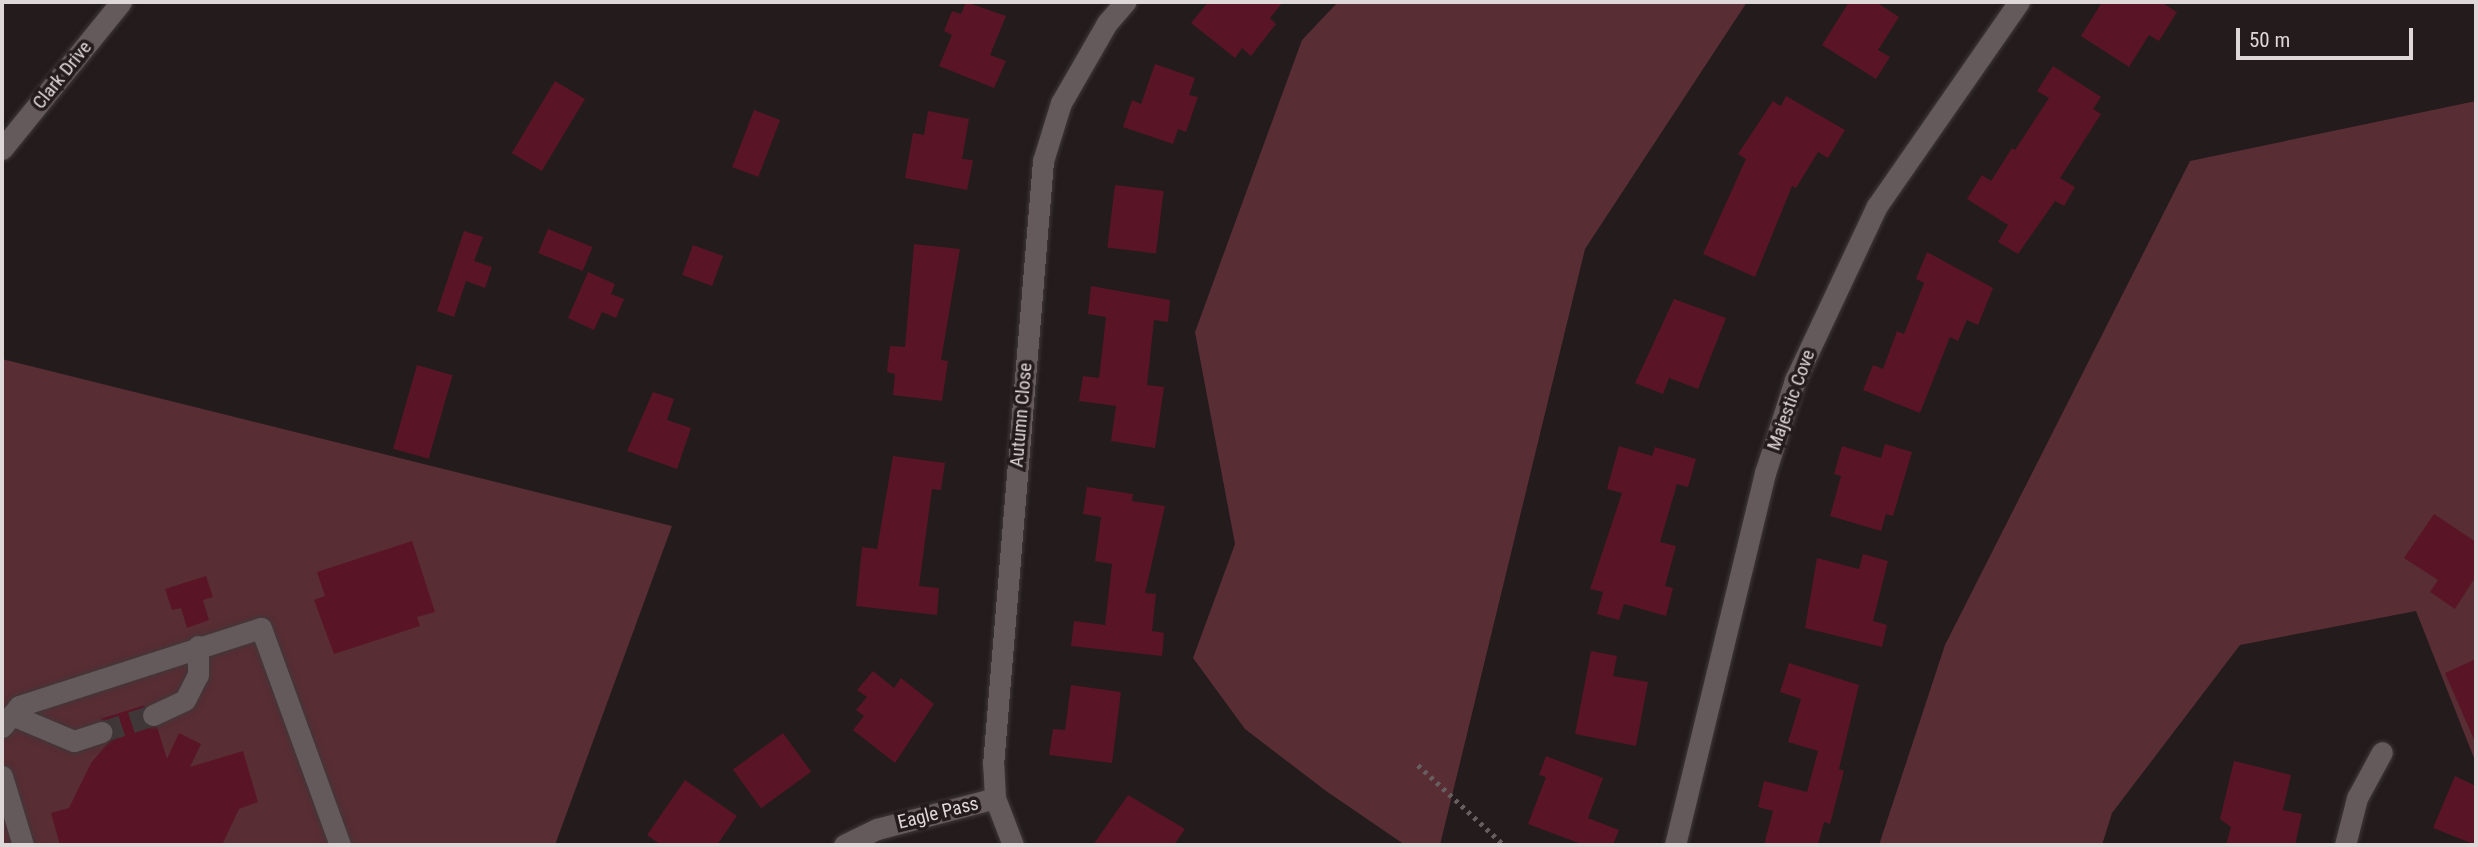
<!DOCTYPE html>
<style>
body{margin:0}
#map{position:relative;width:2478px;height:847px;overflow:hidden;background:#231b1c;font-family:"Roboto Condensed",sans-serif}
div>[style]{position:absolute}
.green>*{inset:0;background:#582d34}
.building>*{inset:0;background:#591526;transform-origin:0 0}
.minor-tunnel>*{height:21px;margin-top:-10.5px;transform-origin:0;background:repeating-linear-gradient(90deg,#3f3738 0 21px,transparent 0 31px)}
.path>*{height:4.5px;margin-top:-2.25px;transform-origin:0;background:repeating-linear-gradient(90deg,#665e5f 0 3.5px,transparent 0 8.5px)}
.roads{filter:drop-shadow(0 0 2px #3f3839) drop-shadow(0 0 2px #3f3839)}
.minor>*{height:21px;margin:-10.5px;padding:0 10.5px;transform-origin:10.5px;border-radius:10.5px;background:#64595b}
span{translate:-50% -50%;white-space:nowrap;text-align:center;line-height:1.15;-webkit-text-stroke:7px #231b1c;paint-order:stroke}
.street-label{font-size:19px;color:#dfd8d9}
.frame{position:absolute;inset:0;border:4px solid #dfd8d9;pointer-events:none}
.scale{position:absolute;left:2236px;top:28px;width:177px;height:32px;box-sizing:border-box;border:4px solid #dfd8d9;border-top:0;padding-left:9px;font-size:21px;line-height:24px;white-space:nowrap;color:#dfd8d9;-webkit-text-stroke:5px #231b1c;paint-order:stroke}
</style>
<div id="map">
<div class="green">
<div style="clip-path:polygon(1338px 2px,1747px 2px,1585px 249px,1440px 845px,1405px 845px,1326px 791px,1245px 729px,1193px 658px,1235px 544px,1195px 332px,1302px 40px)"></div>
<div style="clip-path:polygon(2476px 101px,2476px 763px,2416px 611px,2240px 645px,2112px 813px,2102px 845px,1879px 845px,1945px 645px,2190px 161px)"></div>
<div style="clip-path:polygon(2px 359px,672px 526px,555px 845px,2px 845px)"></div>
</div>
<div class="building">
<div style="clip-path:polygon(966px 2px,1006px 16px,990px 55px,1006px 61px,994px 88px,939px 66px,952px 35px,944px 31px,952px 11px,961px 14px)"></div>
<div style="clip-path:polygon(1208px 2px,1283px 2px,1270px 18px,1276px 24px,1251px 56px,1242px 48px,1235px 58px,1191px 23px)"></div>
<div style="clip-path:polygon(1849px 2px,1876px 2px,1899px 17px,1878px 50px,1890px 57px,1876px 79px,1822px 45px)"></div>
<div style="clip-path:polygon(2102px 2px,2161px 2px,2177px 12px,2159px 41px,2149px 35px,2129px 67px,2081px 36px)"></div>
<div style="clip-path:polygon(1155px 64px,1195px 78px,1189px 95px,1198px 97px,1186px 132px,1178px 129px,1173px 144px,1123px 127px,1132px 100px,1141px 104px)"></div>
<div style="clip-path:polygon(2053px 66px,2101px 97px,2093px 109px,2101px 114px,2060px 178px,2075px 187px,2064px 206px,2055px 201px,2018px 254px,1998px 242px,2008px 225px,1967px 199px,1982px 175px,1991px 181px,2012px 148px,2015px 150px,2049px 98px,2037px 91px)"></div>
<div style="left:555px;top:81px;width:35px;height:84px;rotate:31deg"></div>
<div style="clip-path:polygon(1786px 96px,1845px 130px,1828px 158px,1818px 152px,1796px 188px,1792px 186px,1755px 277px,1703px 254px,1746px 159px,1738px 154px,1773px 101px,1781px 106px)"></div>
<div style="left:754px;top:110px;width:28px;height:61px;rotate:21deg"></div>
<div style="clip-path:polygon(928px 111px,969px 119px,962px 159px,973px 160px,967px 190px,905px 178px,913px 133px,924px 135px)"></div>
<div style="left:1115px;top:185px;width:49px;height:63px;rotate:7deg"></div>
<div style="left:548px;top:229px;width:48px;height:26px;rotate:22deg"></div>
<div style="clip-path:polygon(464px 231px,483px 237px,474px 261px,492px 267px,485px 288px,466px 281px,454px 317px,437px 311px)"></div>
<div style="clip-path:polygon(914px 244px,960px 249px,941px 360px,948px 361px,942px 401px,893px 395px,895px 374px,887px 372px,890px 346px,905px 347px)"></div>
<div style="left:693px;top:245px;width:32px;height:32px;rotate:20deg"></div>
<div style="clip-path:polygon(1927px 252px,1993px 288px,1978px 325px,1967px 320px,1958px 341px,1950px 337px,1920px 413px,1863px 390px,1873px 365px,1883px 369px,1897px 331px,1904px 334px,1924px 283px,1916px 279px)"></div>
<div style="clip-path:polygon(588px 272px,615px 284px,611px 294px,624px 299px,616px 318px,602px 312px,594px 330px,568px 318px)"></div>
<div style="clip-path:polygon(1091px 286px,1170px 300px,1168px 322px,1154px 320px,1147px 385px,1164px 387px,1155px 448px,1111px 441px,1116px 406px,1079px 401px,1083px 376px,1099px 378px,1106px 317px,1088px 314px)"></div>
<div style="clip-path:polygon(1674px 299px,1726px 318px,1698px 389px,1669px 378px,1663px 394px,1635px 383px)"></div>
<div style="left:417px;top:365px;width:37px;height:87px;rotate:16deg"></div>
<div style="clip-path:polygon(653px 392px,674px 399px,667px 420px,691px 428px,677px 469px,627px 451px)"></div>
<div style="clip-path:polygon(1885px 444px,1912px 452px,1893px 516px,1886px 514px,1881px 531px,1830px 516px,1841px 476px,1834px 474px,1842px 446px,1881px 458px)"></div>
<div style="clip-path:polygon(1619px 446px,1652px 456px,1655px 447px,1696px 459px,1688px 487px,1677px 484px,1660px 542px,1676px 546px,1665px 586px,1673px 588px,1666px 616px,1624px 604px,1619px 620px,1597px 614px,1603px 592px,1590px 589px,1622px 493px,1607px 489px)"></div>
<div style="clip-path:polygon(893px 456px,945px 463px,941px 490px,932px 489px,919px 586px,939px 588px,937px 615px,856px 606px,862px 547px,877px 549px)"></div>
<div style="clip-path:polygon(1087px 487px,1133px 494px,1132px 501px,1165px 506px,1145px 593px,1156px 594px,1152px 631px,1164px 633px,1162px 656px,1071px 646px,1074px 621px,1105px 625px,1112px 564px,1095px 561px,1101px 517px,1083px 514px)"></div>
<div style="clip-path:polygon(2434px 514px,2476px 542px,2476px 576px,2455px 609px,2430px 592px,2438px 580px,2404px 558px)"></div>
<div style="clip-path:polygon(412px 541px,435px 612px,417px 617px,420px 626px,334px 654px,314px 600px,325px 596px,317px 572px)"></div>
<div style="clip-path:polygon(1863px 554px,1888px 561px,1873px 621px,1887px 625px,1882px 647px,1805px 628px,1817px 558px,1859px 569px)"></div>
<div style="clip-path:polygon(206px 576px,213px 597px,203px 600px,209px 620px,187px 628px,181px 608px,172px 610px,165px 589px)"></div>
<div style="clip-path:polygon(1591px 651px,1617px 656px,1613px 676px,1648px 682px,1636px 746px,1575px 734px)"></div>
<div style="clip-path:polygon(2476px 659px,2476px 744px,2445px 673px)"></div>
<div style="clip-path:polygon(1789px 663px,1859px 685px,1839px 769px,1844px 771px,1830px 824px,1824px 822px,1818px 845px,1764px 845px,1773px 811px,1758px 807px,1764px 781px,1807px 792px,1818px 751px,1788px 742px,1801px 699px,1780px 692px)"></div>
<div style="clip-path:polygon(873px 671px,894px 688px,901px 678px,934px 704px,895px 763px,853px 730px,864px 716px,856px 710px,867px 697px,857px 690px)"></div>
<div style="clip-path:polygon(1071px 685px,1121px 692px,1112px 763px,1049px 755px,1053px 729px,1065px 730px)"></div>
<div style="clip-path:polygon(145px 705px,141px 720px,157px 727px,167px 759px,179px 733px,201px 744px,190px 767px,243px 751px,258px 802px,239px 809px,222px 845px,60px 845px,51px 813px,69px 808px,91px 763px,115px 735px,111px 723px,100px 719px)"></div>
<div style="left:783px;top:733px;width:48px;height:62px;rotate:54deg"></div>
<div style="clip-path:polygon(1546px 756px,1603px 778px,1588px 818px,1619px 830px,1613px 845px,1584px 845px,1528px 824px,1546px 777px,1539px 775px)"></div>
<div style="clip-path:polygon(2234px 761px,2291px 775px,2283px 810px,2302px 814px,2295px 845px,2226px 845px,2231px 827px,2220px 819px)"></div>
<div style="clip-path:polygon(2455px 776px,2476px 786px,2476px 845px,2433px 828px)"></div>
<div style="clip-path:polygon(685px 780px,737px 816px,717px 845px,661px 845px,647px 835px)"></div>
<div style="clip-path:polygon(1128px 795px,1185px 829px,1174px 845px,1093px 845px)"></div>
</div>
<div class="minor-tunnel">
<div style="left:102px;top:732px;width:54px;rotate:-18.4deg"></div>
</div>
<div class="path">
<div style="left:1418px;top:765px;width:117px;rotate:42.9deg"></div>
</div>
<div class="roads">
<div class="minor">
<div style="left:2px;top:149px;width:189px;rotate:-51deg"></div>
<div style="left:12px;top:715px;width:67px;rotate:22.8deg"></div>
<div style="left:74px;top:741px;width:29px;rotate:-18deg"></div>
<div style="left:153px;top:715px;width:35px;rotate:-25deg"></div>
<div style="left:185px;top:700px;width:28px;rotate:-63deg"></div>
<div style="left:198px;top:675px;width:29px;rotate:-90deg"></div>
<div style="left:2px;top:727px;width:27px;rotate:-51deg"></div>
<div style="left:19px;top:706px;width:254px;rotate:-17.9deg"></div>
<div style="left:261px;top:628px;width:231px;rotate:70deg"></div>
<div style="left:2px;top:776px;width:72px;rotate:73.1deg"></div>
<div style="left:844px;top:845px;width:37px;rotate:-26deg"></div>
<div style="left:877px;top:829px;width:122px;rotate:-14.7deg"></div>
<div style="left:1013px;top:845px;width:50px;rotate:-111deg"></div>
<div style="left:995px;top:798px;width:33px;rotate:-93deg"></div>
<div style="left:993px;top:765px;width:606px;rotate:-85.27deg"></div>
<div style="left:1043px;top:161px;width:61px;rotate:-72.8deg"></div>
<div style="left:1061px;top:103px;width:92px;rotate:-60.1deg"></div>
<div style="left:1107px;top:23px;width:28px;rotate:-49deg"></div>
<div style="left:1675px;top:845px;width:383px;rotate:-76.4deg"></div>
<div style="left:1765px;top:473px;width:98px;rotate:-72.1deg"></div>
<div style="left:1795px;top:380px;width:192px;rotate:-64.8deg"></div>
<div style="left:1877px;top:206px;width:249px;rotate:-55.2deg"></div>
<div style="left:2345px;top:845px;width:49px;rotate:-75.7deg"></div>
<div style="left:2357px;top:798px;width:52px;rotate:-61.5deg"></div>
</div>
</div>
<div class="street-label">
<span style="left:62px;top:75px;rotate:-51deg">Clark Drive</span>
<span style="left:1791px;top:400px;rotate:-70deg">Majestic Cove</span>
<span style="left:1021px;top:415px;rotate:-85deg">Autumn Close</span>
<span style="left:938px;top:813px;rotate:-14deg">Eagle Pass</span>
</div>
<div class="frame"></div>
<div class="scale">50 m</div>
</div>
